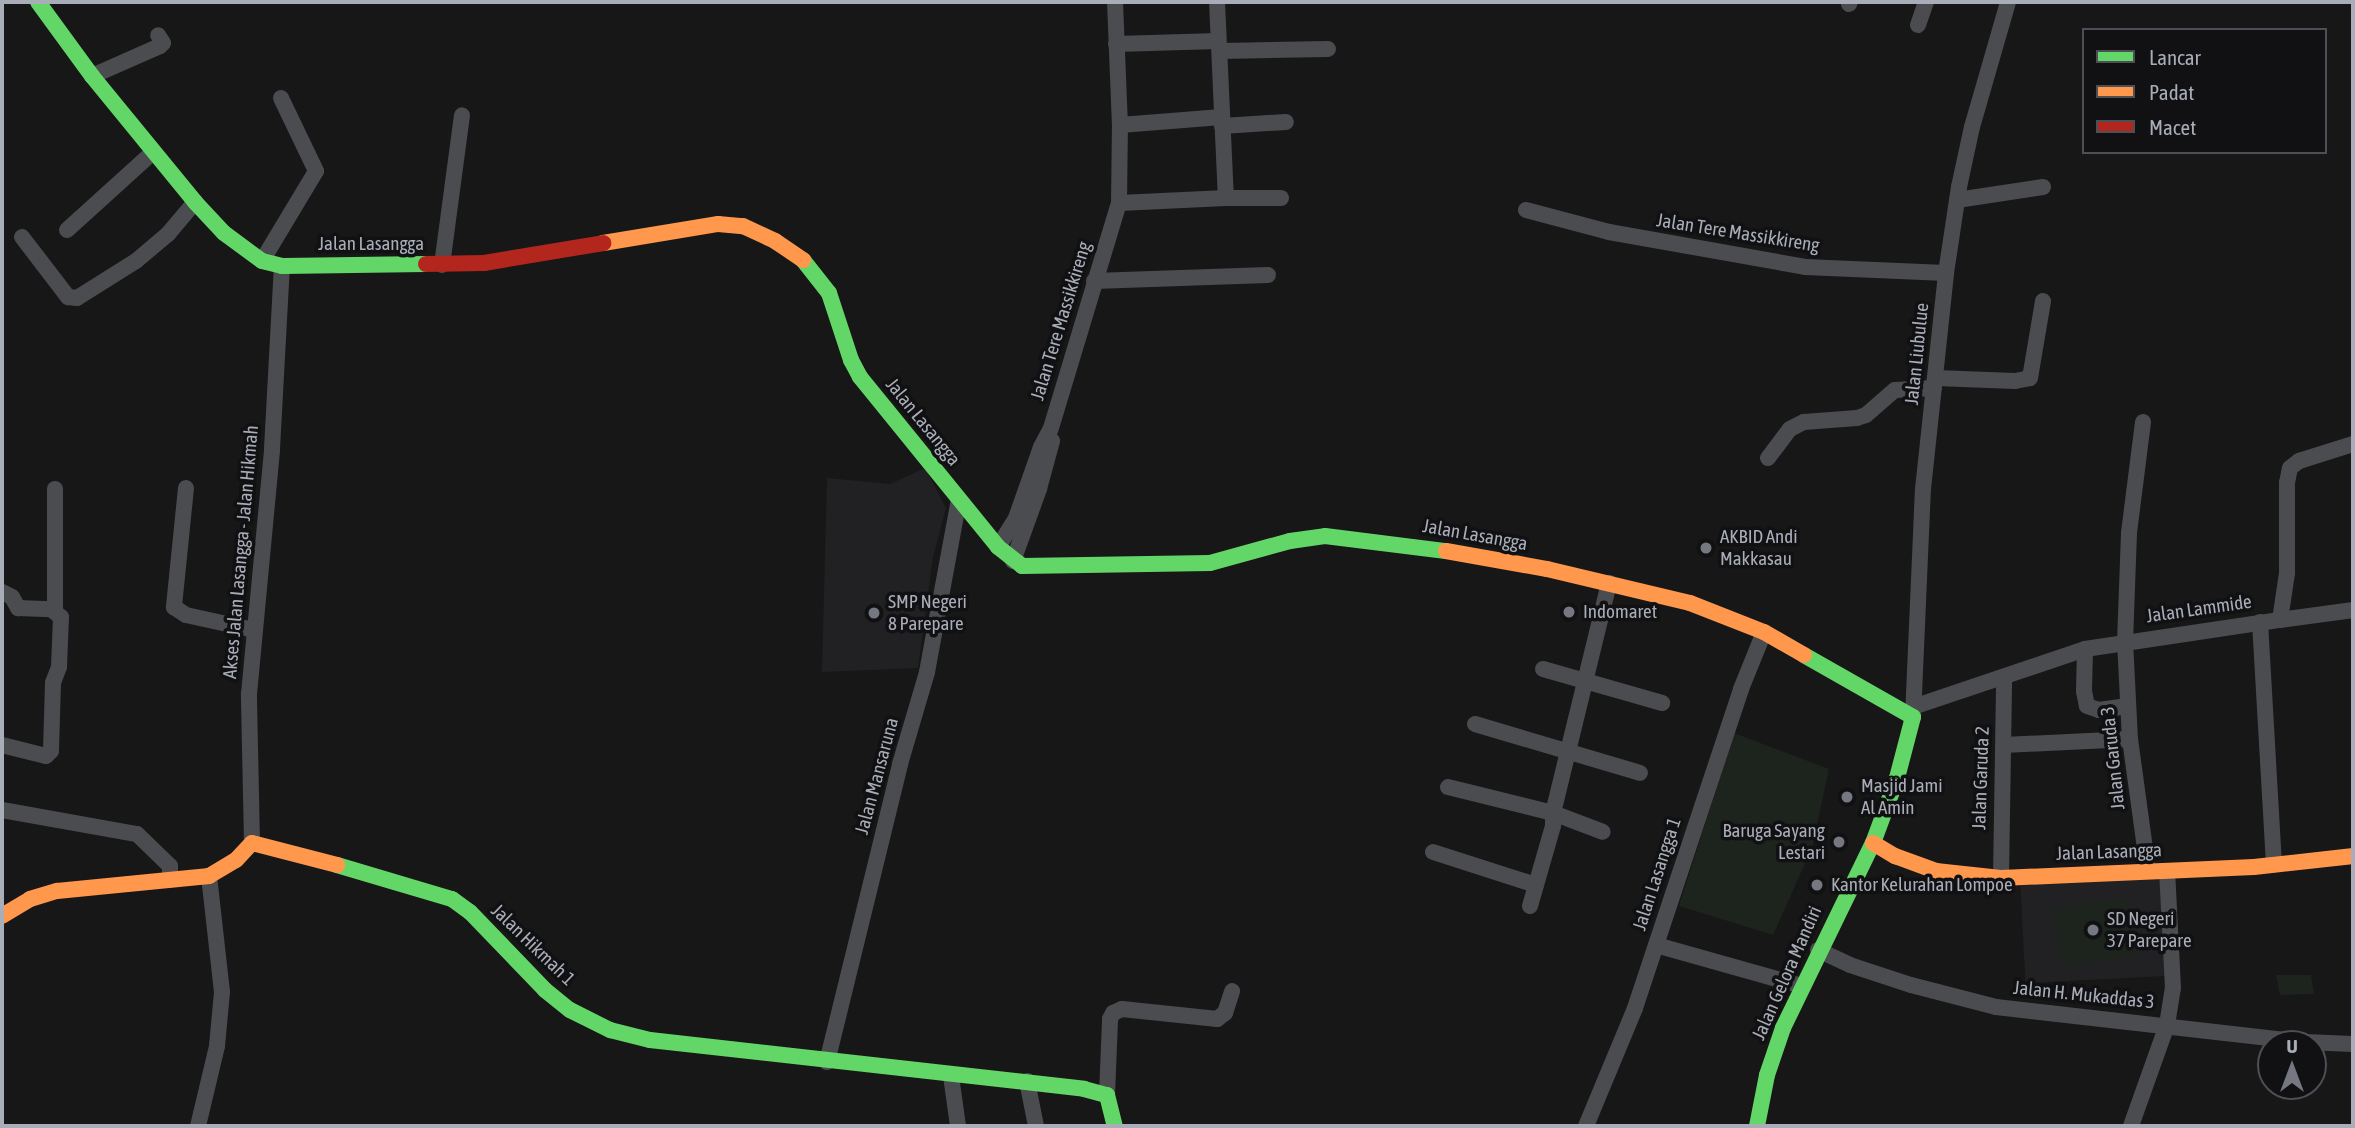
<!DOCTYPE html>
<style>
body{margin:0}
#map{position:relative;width:2355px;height:1128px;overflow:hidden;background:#171717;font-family:"Asap Condensed",sans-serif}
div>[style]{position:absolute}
.built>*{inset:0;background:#212123;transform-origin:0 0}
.green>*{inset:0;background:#1d241e;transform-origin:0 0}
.street>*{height:16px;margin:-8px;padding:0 8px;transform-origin:8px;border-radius:8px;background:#4b4c50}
.fast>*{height:16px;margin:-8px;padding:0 8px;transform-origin:8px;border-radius:8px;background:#63d668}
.slow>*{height:16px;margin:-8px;padding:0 8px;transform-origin:8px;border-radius:8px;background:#ff974d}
.jam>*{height:16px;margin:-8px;padding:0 8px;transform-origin:8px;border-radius:8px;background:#b3261e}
.dots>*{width:19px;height:19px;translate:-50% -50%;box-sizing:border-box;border:4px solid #111113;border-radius:50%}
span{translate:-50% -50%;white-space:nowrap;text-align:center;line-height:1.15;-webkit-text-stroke:7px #111113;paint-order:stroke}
.street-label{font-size:19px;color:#a8adb8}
.poi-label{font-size:19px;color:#a8adb8}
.left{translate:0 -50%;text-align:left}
.right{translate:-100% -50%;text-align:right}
.frame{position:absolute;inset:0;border:4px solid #a8adb8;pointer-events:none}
.legend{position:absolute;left:2082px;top:28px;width:245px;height:126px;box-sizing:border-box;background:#111113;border:2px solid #4d4f55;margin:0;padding:9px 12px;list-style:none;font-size:21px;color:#a8adb8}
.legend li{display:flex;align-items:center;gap:14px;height:35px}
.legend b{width:35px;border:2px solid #4d4f55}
.north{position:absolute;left:2257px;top:1030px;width:70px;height:70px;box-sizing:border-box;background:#111113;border:2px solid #4d4f55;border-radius:50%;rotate:0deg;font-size:19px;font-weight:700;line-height:28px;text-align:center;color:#a8adb8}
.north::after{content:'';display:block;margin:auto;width:24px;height:32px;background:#757880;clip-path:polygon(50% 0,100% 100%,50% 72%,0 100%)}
</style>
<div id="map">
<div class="built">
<div style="clip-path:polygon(925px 468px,946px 508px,933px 557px,918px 668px,822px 672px,827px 478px,890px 484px)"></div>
<div style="left:2164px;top:875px;width:101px;height:144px;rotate:87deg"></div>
</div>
<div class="green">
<div style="clip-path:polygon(1734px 733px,1829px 769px,1812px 848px,1773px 935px,1679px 906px)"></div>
<div style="left:2130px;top:898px;width:58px;height:78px;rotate:82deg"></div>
<div style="clip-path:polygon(2276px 975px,2311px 975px,2314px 994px,2280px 995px)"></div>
</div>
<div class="street">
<div style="left:1115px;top:2px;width:123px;rotate:87.7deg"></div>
<div style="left:1217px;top:2px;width:196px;rotate:87.4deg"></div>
<div style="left:1849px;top:4px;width:2px;rotate:-63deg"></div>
<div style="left:1918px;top:25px;width:24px;rotate:-71deg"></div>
<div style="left:1116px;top:44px;width:102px;rotate:-1.7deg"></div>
<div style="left:1220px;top:51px;width:108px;rotate:-1.1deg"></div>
<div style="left:92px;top:76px;width:74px;rotate:-23.8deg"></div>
<div style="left:160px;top:46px;width:4px;rotate:-45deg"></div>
<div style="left:163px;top:43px;width:9px;rotate:-122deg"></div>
<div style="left:1222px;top:126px;width:64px;rotate:-3.6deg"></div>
<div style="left:1957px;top:200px;width:87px;rotate:-8.6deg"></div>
<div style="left:1119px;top:203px;width:78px;rotate:-89.3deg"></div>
<div style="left:1120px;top:125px;width:102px;rotate:-4.5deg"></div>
<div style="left:1526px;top:210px;width:86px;rotate:14.8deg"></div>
<div style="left:1609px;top:232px;width:199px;rotate:10.1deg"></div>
<div style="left:1805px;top:267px;width:141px;rotate:2.4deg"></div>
<div style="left:67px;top:230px;width:116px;rotate:-42.2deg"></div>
<div style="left:22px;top:237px;width:76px;rotate:52.5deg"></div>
<div style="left:68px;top:297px;width:9px;rotate:6deg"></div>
<div style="left:77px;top:298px;width:70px;rotate:-32.1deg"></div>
<div style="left:136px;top:261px;width:42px;rotate:-40.2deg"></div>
<div style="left:168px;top:234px;width:42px;rotate:-49.8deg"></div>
<div style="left:262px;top:261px;width:105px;rotate:-59deg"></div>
<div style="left:316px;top:171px;width:81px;rotate:-115.6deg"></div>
<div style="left:442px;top:265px;width:151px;rotate:-82.4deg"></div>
<div style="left:1094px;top:281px;width:174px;rotate:-2deg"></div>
<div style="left:1936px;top:378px;width:79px;rotate:2.2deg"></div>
<div style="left:2015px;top:381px;width:15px;rotate:-11deg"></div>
<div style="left:2030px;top:378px;width:78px;rotate:-80.4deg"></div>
<div style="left:2143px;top:422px;width:112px;rotate:97.2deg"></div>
<div style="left:2129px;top:533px;width:108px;rotate:92.1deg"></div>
<div style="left:2125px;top:641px;width:98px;rotate:87.1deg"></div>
<div style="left:2130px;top:739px;width:133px;rotate:82.2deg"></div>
<div style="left:1768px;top:458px;width:36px;rotate:-53deg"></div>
<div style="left:1790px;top:429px;width:16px;rotate:-27deg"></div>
<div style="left:1804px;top:422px;width:53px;rotate:-4.3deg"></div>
<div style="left:1857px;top:418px;width:9px;rotate:-18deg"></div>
<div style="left:1866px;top:415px;width:38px;rotate:-41deg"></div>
<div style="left:1895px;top:390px;width:39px;rotate:-3deg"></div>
<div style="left:186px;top:488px;width:120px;rotate:95.8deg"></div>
<div style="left:174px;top:607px;width:14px;rotate:34deg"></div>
<div style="left:186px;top:615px;width:70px;rotate:12.4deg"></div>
<div style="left:55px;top:489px;width:121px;rotate:90deg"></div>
<div style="left:998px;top:547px;width:34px;rotate:-58deg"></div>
<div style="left:1016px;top:518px;width:75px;rotate:-70.6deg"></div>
<div style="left:1041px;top:447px;width:21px;rotate:-62deg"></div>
<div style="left:1051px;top:428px;width:235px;rotate:-73.2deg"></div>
<div style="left:1119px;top:203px;width:107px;rotate:-2.7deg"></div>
<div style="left:1226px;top:198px;width:55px"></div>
<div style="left:1013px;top:561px;width:77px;rotate:-70.1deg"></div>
<div style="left:1039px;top:489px;width:50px;rotate:-74.8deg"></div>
<div style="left:2px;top:592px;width:11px;rotate:27deg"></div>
<div style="left:12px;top:597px;width:13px;rotate:61deg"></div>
<div style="left:18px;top:608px;width:33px;rotate:2deg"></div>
<div style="left:51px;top:609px;width:13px;rotate:39deg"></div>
<div style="left:61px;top:617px;width:50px;rotate:92.3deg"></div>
<div style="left:59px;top:667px;width:17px;rotate:111deg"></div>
<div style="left:53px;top:683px;width:68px;rotate:91.7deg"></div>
<div style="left:51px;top:751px;width:7px;rotate:135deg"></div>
<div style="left:46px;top:756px;width:45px;rotate:-166deg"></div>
<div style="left:2280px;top:620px;width:74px;rotate:-7.8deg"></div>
<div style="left:2260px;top:622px;width:243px;rotate:86.7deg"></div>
<div style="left:2085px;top:649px;width:42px;rotate:91.4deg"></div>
<div style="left:2084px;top:691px;width:15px;rotate:79deg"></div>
<div style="left:2087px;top:706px;width:13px;rotate:18deg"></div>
<div style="left:2099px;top:710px;width:29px;rotate:-8deg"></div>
<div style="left:1543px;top:669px;width:124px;rotate:15.9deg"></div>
<div style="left:1913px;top:707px;width:182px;rotate:-18.6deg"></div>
<div style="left:2085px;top:649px;width:197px;rotate:-8.5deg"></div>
<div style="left:2280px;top:620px;width:48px;rotate:-81.5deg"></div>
<div style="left:2287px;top:573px;width:90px;rotate:-90deg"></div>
<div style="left:2287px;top:483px;width:15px;rotate:-79deg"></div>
<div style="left:2290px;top:468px;width:11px;rotate:-38deg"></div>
<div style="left:2299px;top:461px;width:57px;rotate:-17.5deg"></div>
<div style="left:1913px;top:717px;width:228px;rotate:-87.5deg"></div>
<div style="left:1923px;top:489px;width:217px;rotate:-83.9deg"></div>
<div style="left:1946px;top:273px;width:87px;rotate:-81.4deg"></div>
<div style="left:1959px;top:187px;width:61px;rotate:-77.8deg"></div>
<div style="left:1972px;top:127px;width:130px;rotate:-73.9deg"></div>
<div style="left:1475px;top:724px;width:172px;rotate:16.5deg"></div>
<div style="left:2004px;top:745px;width:126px;rotate:-2.7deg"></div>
<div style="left:1448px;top:787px;width:108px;rotate:13.9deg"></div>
<div style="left:1553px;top:813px;width:53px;rotate:20.8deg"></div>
<div style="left:2px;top:810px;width:137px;rotate:10.1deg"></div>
<div style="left:137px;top:834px;width:46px;rotate:44.1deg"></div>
<div style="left:170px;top:866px;width:14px;rotate:90deg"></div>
<div style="left:252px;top:843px;width:149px;rotate:-91.2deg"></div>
<div style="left:249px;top:694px;width:246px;rotate:-84.6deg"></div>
<div style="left:272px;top:449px;width:183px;rotate:-86.9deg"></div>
<div style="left:1433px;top:852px;width:108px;rotate:17.8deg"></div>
<div style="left:2001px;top:878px;width:200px;rotate:-89.1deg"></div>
<div style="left:1530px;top:906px;width:83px;rotate:-74deg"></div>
<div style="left:1553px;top:826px;width:13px;rotate:-90deg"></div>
<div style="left:1553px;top:813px;width:237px;rotate:-76.3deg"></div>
<div style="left:1656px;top:945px;width:152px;rotate:15.7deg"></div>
<div style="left:1818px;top:950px;width:35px;rotate:25deg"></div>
<div style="left:1850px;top:965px;width:64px;rotate:18.2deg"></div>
<div style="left:1911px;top:985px;width:88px;rotate:14.5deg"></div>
<div style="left:1996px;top:1007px;width:311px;rotate:6.5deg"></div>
<div style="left:2305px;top:1042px;width:48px;rotate:2.4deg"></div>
<div style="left:827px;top:1062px;width:307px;rotate:-76.2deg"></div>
<div style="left:900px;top:764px;width:96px;rotate:-73.6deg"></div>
<div style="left:927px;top:672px;width:175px;rotate:-79.5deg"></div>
<div style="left:951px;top:1076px;width:50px;rotate:82deg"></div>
<div style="left:1027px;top:1081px;width:46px;rotate:78.7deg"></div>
<div style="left:1107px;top:1095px;width:76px;rotate:-87.7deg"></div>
<div style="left:1110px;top:1019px;width:7px;rotate:-63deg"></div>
<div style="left:1113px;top:1013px;width:10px;rotate:-24deg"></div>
<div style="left:1122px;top:1009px;width:96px;rotate:6deg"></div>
<div style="left:1217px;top:1019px;width:10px;rotate:-37deg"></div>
<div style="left:1225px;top:1013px;width:23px;rotate:-72deg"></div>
<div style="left:198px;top:1126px;width:82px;rotate:-76.6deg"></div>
<div style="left:217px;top:1046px;width:54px;rotate:-84.7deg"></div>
<div style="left:222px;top:992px;width:117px;rotate:-96.4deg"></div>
<div style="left:1586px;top:1126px;width:128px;rotate:-67.4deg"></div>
<div style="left:1635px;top:1008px;width:336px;rotate:-71.6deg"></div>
<div style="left:1741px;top:689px;width:61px;rotate:-68deg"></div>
<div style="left:2131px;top:1126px;width:107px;rotate:-70.4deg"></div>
<div style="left:2167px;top:1025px;width:37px;rotate:-81deg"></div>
<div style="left:2173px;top:988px;width:117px;rotate:-92.9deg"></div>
</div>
<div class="fast">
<div style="left:38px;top:2px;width:92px;rotate:53.9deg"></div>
<div style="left:92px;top:76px;width:163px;rotate:50.7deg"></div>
<div style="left:195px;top:202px;width:42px;rotate:46.9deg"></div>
<div style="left:224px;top:233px;width:47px;rotate:36.4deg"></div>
<div style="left:262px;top:261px;width:21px;rotate:14deg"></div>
<div style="left:282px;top:266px;width:144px;rotate:-0.8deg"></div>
<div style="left:803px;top:260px;width:42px;rotate:51.8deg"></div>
<div style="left:829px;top:293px;width:71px;rotate:71.8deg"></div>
<div style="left:851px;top:360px;width:19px;rotate:62deg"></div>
<div style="left:860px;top:377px;width:219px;rotate:50.9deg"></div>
<div style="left:998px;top:547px;width:31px;rotate:38deg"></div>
<div style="left:1022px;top:566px;width:188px;rotate:-0.9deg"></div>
<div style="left:1210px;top:563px;width:83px;rotate:-15.4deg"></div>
<div style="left:1290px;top:541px;width:35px;rotate:-8deg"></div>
<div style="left:1325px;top:536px;width:122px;rotate:7.1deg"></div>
<div style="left:337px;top:865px;width:120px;rotate:16.5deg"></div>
<div style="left:452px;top:899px;width:22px;rotate:36deg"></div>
<div style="left:470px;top:912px;width:108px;rotate:46.1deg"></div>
<div style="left:545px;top:990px;width:32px;rotate:39deg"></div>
<div style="left:570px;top:1010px;width:45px;rotate:26.6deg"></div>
<div style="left:610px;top:1030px;width:41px;rotate:14deg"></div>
<div style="left:650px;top:1040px;width:437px;rotate:6.4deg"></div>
<div style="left:1084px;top:1089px;width:24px;rotate:15deg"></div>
<div style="left:1107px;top:1095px;width:32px;rotate:76deg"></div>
<div style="left:1757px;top:1126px;width:52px;rotate:-78.9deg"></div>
<div style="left:1767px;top:1075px;width:50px;rotate:-71.2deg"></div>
<div style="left:1783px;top:1028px;width:206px;rotate:-64.1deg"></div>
<div style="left:1873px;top:843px;width:69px;rotate:-69.7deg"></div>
<div style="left:1897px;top:778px;width:63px;rotate:-75.3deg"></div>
<div style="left:1913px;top:717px;width:125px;rotate:-150.4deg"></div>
</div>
<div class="slow">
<div style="left:603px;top:243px;width:117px;rotate:-9.4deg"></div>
<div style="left:718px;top:224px;width:25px;rotate:5deg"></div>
<div style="left:743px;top:226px;width:35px;rotate:25deg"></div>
<div style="left:775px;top:241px;width:34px;rotate:34deg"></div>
<div style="left:1446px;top:551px;width:103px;rotate:10.1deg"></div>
<div style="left:1547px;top:569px;width:147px;rotate:13.4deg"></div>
<div style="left:1690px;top:603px;width:79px;rotate:21.4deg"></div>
<div style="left:1764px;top:632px;width:46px;rotate:29.9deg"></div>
<div style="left:1873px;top:843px;width:26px;rotate:31deg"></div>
<div style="left:1895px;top:856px;width:44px;rotate:20.1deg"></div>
<div style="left:1936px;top:871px;width:65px;rotate:6.1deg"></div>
<div style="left:2001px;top:878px;width:253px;rotate:-2.5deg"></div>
<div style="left:2254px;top:867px;width:100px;rotate:-6.3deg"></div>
<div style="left:2px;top:916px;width:33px;rotate:-31deg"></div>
<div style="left:30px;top:899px;width:28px;rotate:-17deg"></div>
<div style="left:57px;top:891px;width:153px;rotate:-5.6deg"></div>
<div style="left:209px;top:876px;width:31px;rotate:-31deg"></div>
<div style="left:236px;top:860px;width:23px;rotate:-47deg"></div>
<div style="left:252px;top:843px;width:88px;rotate:14.5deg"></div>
</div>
<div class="jam">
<div style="left:426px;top:264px;width:58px;rotate:-1deg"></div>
<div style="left:484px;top:263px;width:121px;rotate:-9.5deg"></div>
</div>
<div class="dots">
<div style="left:1706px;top:548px;background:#757880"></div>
<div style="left:1569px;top:612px;background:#757880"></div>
<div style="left:874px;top:613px;background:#757880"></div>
<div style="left:1847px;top:797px;background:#757880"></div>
<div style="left:1839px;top:842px;background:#757880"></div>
<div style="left:1817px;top:885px;background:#757880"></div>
<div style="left:2093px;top:930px;background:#757880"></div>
</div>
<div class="street-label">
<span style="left:1738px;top:233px;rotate:9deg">Jalan Tere Massikkireng</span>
<span style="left:371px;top:244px">Jalan Lasangga</span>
<span style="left:1061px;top:321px;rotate:-73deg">Jalan Tere Massikkireng</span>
<span style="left:1917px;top:354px;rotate:-84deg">Jalan Liubulue</span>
<span style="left:923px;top:422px;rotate:51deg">Jalan Lasangga</span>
<span style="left:1475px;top:535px;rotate:10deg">Jalan Lasangga</span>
<span style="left:241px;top:552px;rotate:-85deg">Akses Jalan Lasangga - Jalan Hikmah</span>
<span style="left:2199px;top:609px;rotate:-8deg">Jalan Lammide</span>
<span style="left:2113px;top:758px;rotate:-96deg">Jalan Garuda 3</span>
<span style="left:877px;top:776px;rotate:-75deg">Jalan Mansaruna</span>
<span style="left:1981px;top:778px;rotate:-88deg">Jalan Garuda 2</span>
<span style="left:2109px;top:852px;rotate:-2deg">Jalan Lasangga</span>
<span style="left:1657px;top:874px;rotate:-72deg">Jalan Lasangga 1</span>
<span style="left:533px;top:945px;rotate:44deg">Jalan Hikmah 1</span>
<span style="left:1787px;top:973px;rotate:-66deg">Jalan Gelora Mandiri</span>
<span style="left:2084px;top:995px;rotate:6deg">Jalan H. Mukaddas 3</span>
</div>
<div class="poi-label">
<span class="left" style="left:1720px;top:548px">AKBID Andi<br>Makkasau</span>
<span class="left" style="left:888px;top:613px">SMP Negeri<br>8 Parepare</span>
<span class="left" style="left:1583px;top:612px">Indomaret</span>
<span class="left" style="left:1861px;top:797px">Masjid Jami<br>Al Amin</span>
<span class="right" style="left:1825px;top:842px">Baruga Sayang<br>Lestari</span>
<span class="left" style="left:1831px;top:885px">Kantor Kelurahan Lompoe</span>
<span class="left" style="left:2107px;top:930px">SD Negeri<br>37 Parepare</span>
</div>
<div class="frame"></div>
<ul class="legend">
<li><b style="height:9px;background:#63d668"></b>Lancar</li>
<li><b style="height:9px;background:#ff974d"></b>Padat</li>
<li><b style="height:9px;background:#b3261e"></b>Macet</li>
</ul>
<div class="north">U</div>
</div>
